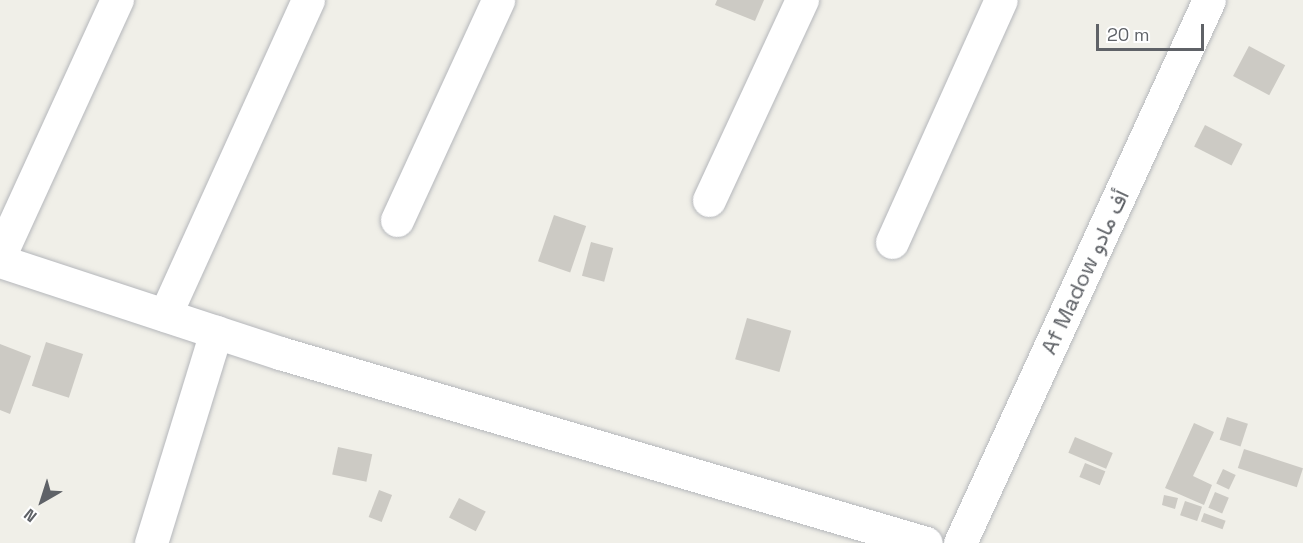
<!DOCTYPE html>
<meta charset="utf-8">
<style>
body{margin:0}
#map{position:relative;width:1303px;height:543px;overflow:hidden;background:#f0efe8;font-family:"Space Grotesk",Vazirmatn,sans-serif}
div>[style]{position:absolute}
.building>*{inset:0;background:#cccac4;transform-origin:0 0}
.roads{filter:drop-shadow(0 0 2px #b5b7bb) drop-shadow(0 0 2px #b5b7bb)}
.minor>*{height:33px;margin:-16.5px;padding:0 16.5px;transform-origin:16.5px;border-radius:16.5px;background:#fff}
span{translate:-50% -50%;white-space:nowrap;text-align:center;line-height:1.15;-webkit-text-stroke:4.5px #fff;paint-order:stroke}
.street-label{font-size:22px;color:#5f6267}
.north{position:absolute;left:12px;top:471px;width:60px;height:60px;-webkit-text-stroke:4px #fff;paint-order:stroke;rotate:219deg;font-size:16px;font-weight:700;line-height:24px;text-align:center;color:#5f6267}
.north::after{content:'';display:block;margin:auto;width:21px;height:27px;background:#5f6267;clip-path:polygon(50% 0,100% 100%,50% 72%,0 100%)}
.scale{position:absolute;left:1096px;top:24px;width:108px;height:27px;box-sizing:border-box;border:3px solid #5f6267;border-top:0;padding-left:8px;font-size:18px;line-height:21px;white-space:nowrap;color:#5f6267;-webkit-text-stroke:4px #fff;paint-order:stroke}
</style>
<div id="map">
<div class="building">
<div style="clip-path:polygon(717px 0,764px 0,755px 21px,715px 5px)"></div>
<div style="left:1249px;top:46px;width:41px;height:34px;rotate:28deg"></div>
<div style="left:1205px;top:125px;width:42px;height:24px;rotate:27deg"></div>
<div style="left:554px;top:215px;width:34px;height:49px;rotate:19deg"></div>
<div style="left:591px;top:242px;width:23px;height:35px;rotate:15deg"></div>
<div style="left:747px;top:318px;width:46px;height:43px;rotate:16deg"></div>
<div style="left:46px;top:342px;width:39px;height:46px;rotate:18deg"></div>
<div style="clip-path:polygon(0 344px,31px 356px,10px 414px,0 410px)"></div>
<div style="left:1227px;top:417px;width:22px;height:24px;rotate:18deg"></div>
<div style="clip-path:polygon(1194px 423px,1214px 432px,1193px 476px,1212px 485px,1204px 505px,1165px 488px)"></div>
<div style="left:1075px;top:437px;width:41px;height:17px;rotate:23deg"></div>
<div style="left:338px;top:447px;width:35px;height:28px;rotate:12deg"></div>
<div style="left:1244px;top:449px;width:62px;height:20px;rotate:18deg"></div>
<div style="left:1085px;top:463px;width:22px;height:15px;rotate:22deg"></div>
<div style="left:1223px;top:469px;width:14px;height:16px;rotate:25deg"></div>
<div style="left:379px;top:490px;width:14px;height:29px;rotate:21deg"></div>
<div style="left:1215px;top:492px;width:15px;height:17px;rotate:23deg"></div>
<div style="clip-path:polygon(1164px 495px,1178px 498px,1175px 509px,1162px 505px)"></div>
<div style="left:459px;top:498px;width:30px;height:22px;rotate:27deg"></div>
<div style="left:1185px;top:501px;width:18px;height:15px;rotate:19deg"></div>
<div style="left:1204px;top:513px;width:23px;height:9px;rotate:20deg"></div>
</div>
<div class="roads">
<div class="minor">
<div style="left:709px;top:200px;width:221px;rotate:-65.1deg"></div>
<div style="left:397px;top:220px;width:242px;rotate:-65.3deg"></div>
<div style="left:892px;top:242px;width:265px;rotate:-65.8deg"></div>
<div style="left:0;top:255px;width:281px;rotate:-65.4deg"></div>
<div style="left:0;top:261px;width:295px;rotate:18.2deg"></div>
<div style="left:280px;top:353px;width:673px;rotate:16.39deg"></div>
<div style="left:165px;top:315px;width:346px;rotate:-65.6deg"></div>
<div style="left:151px;top:543px;width:221px;rotate:-72.9deg"></div>
<div style="left:960px;top:543px;width:597px;rotate:-65.37deg"></div>
</div>
</div>
<div class="street-label">
<span style="left:1085px;top:272px;rotate:-65deg">Af Madow أف مادو</span>
</div>
<div class="north">N</div>
<div class="scale">20 m</div>
</div>
